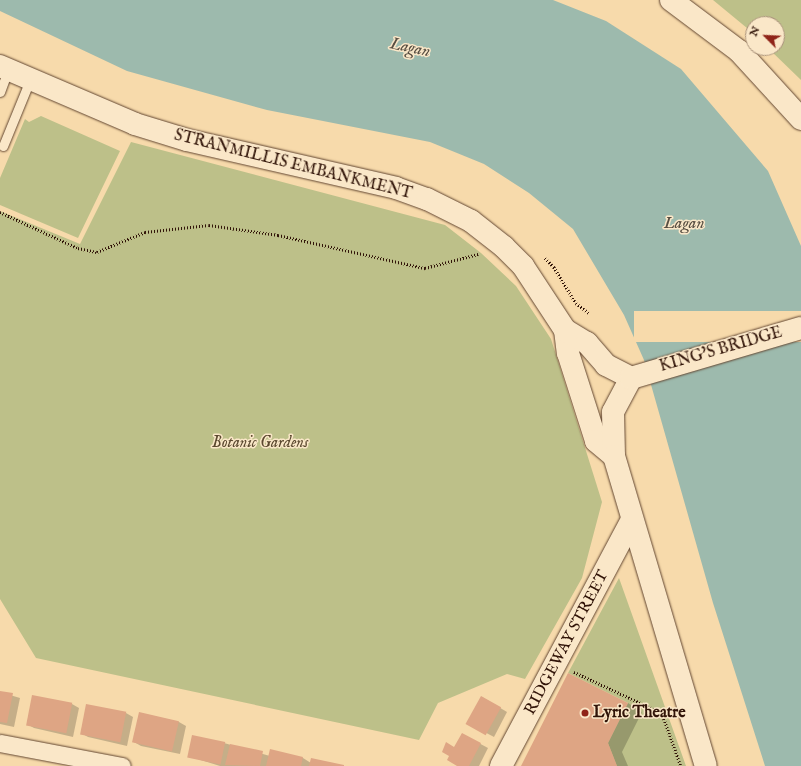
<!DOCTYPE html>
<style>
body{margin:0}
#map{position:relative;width:801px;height:766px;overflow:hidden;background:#f7daab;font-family:"IM FELL English",serif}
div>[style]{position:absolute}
.green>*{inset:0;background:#bdc089}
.water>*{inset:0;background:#9dbaad}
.pier>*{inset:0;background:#f7daab;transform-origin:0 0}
.shadow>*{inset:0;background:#0003}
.building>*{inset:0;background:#dea584;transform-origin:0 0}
.path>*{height:2.5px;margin-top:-1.25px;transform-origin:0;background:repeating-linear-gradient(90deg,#311408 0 1px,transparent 0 3px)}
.roads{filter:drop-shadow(0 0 1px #624631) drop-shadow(0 0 1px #624631)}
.lane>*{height:9px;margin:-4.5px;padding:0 4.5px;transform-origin:4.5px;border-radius:4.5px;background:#fae7c8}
.street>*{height:17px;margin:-8.5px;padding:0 8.5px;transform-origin:8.5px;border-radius:8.5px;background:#fae7c8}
.secondary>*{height:22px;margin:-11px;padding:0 11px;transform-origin:11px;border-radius:11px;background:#fae7c8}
.dots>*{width:11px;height:11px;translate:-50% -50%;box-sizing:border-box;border:2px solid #fae7c8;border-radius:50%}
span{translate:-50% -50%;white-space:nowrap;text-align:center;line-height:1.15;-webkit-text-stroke:3px #fae7c8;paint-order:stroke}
.street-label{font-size:16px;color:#311408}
.park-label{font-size:16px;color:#5b482f;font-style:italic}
.poi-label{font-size:16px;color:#311408;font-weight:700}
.left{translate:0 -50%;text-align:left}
.water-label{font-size:17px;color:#574e42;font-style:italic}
.north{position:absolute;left:745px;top:16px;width:40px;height:40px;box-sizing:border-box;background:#fae7c8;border:1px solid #aa937b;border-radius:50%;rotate:294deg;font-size:11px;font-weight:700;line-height:16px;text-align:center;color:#311408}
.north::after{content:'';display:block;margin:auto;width:14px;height:18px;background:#8f2418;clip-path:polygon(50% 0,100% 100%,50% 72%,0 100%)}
</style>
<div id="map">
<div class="green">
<div style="clip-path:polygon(713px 0,801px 0,801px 80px,768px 48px,777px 48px,777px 24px,753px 24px,753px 33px)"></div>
<div style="clip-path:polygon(41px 116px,120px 151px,78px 238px,0 205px,0 178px,25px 119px,29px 122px)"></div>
<div style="clip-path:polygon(131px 142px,445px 225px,481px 253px,516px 286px,551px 339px,602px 502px,582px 578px,525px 679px,507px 674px,438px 703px,419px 740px,36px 658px,0 599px,0 211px,80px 244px)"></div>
<div style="clip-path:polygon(619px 578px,686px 766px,617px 766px,608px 743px,628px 703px,568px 673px)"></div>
</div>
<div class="water">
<div style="clip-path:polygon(0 0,553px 0,606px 21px,681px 69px,768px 171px,801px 246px,801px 766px,765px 766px,713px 603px,644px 360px,624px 315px,573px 229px,529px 193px,484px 164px,430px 142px,267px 110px,127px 71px,0 11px)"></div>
</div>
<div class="pier">
<div style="left:801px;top:311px;width:31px;height:167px;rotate:90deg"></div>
</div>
<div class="shadow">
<div style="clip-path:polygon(0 692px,20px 698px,14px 727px,0 724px)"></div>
<div style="clip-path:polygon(33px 696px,72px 704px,79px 708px,73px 737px,34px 728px,27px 724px)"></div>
<div style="clip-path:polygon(482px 697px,507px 712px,494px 737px,475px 727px)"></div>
<div style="clip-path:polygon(628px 703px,642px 712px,622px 752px,628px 766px,522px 766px)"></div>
<div style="clip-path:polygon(87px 705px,126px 713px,133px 717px,127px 746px,88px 737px,81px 733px)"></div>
<div style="clip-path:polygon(140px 713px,179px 722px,186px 726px,180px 754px,141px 746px,134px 742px)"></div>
<div style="clip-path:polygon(462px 734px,488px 748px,479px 766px,459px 766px,455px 748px)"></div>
<div style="clip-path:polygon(224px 743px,270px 756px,303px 758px,311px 763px,342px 766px,220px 766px,188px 756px)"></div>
</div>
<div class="building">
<div style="clip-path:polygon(568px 673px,628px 703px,608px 743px,617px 766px,521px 766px)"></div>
<div style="clip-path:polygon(0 691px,13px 693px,7px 723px,0 722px)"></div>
<div style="left:32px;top:695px;width:41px;height:31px;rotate:11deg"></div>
<div style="left:481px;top:696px;width:23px;height:32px;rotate:29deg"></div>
<div style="left:86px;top:704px;width:41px;height:31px;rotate:11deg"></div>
<div style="left:139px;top:712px;width:41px;height:31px;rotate:13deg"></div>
<div style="clip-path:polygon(462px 733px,481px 743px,469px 766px,457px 766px,447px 760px,449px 756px,442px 752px,446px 742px,454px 747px)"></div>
<div style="left:192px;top:735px;width:34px;height:23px;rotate:12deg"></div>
<div style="clip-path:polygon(230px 744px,263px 751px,260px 766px,225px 765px)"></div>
<div style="clip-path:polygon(270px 749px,303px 757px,301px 766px,266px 766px)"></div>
<div style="clip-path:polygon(311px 758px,344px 765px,344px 766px,309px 766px)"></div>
</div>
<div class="path">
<div style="left:0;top:212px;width:86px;rotate:24.8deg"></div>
<div style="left:78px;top:248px;width:19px;rotate:12deg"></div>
<div style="left:97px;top:252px;width:52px;rotate:-22.6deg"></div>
<div style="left:145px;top:232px;width:64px;rotate:-6.2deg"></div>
<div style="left:209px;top:225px;width:70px;rotate:8.2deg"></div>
<div style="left:278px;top:235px;width:151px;rotate:12.7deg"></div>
<div style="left:425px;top:268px;width:55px;rotate:-14.8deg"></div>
<div style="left:545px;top:258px;width:13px;rotate:45deg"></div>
<div style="left:554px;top:267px;width:42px;rotate:58.6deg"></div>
<div style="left:576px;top:303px;width:16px;rotate:38deg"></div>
<div style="left:574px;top:672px;width:97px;rotate:25deg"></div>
<div style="left:662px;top:713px;width:56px;rotate:70.3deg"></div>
</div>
<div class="roads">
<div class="lane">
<div style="left:0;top:92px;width:23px;rotate:-70deg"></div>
<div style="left:3px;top:146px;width:71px;rotate:-67.8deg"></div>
</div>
<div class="street">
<div style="left:0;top:743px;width:124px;rotate:10.7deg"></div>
</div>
<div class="secondary">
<div style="left:671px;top:0;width:85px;rotate:36.9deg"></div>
<div style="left:739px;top:51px;width:92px;rotate:47.6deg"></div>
<div style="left:0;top:66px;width:147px;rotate:23.2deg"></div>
<div style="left:135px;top:124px;width:54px;rotate:17.1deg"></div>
<div style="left:187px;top:140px;width:214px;rotate:12.9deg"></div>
<div style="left:396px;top:188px;width:33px;rotate:20deg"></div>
<div style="left:427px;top:199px;width:49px;rotate:26.6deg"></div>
<div style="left:471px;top:221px;width:42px;rotate:38.2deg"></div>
<div style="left:504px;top:247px;width:27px;rotate:45deg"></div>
<div style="left:523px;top:266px;width:77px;rotate:56.7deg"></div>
<div style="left:565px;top:330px;width:23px;rotate:83deg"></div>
<div style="left:568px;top:353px;width:92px;rotate:72.3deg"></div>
<div style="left:596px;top:441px;width:23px;rotate:40deg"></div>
<div style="left:565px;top:330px;width:26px;rotate:31deg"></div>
<div style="left:587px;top:343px;width:29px;rotate:49deg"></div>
<div style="left:606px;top:365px;width:28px;rotate:27deg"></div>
<div style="left:631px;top:378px;width:38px;rotate:118deg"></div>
<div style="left:613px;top:412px;width:44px;rotate:88.7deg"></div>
<div style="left:614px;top:456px;width:323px;rotate:73.5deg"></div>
<div style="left:631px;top:378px;width:177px;rotate:-16.4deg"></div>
<div style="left:501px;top:766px;width:279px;rotate:-62deg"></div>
</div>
</div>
<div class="dots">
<div style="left:585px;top:713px;background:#8f2418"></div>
</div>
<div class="street-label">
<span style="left:293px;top:165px;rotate:14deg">STRANMILLIS EMBANKMENT</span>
<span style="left:721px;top:350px;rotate:-16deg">KING'S BRIDGE</span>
<span style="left:567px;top:643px;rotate:-62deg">RIDGEWAY STREET</span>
</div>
<div class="park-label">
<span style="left:260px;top:443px">Botanic Gardens</span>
</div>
<div class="poi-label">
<span class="left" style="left:593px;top:713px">Lyric Theatre</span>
</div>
<div class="water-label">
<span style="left:410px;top:48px;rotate:12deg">Lagan</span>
<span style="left:684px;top:224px">Lagan</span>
</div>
<div class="north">N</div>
</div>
